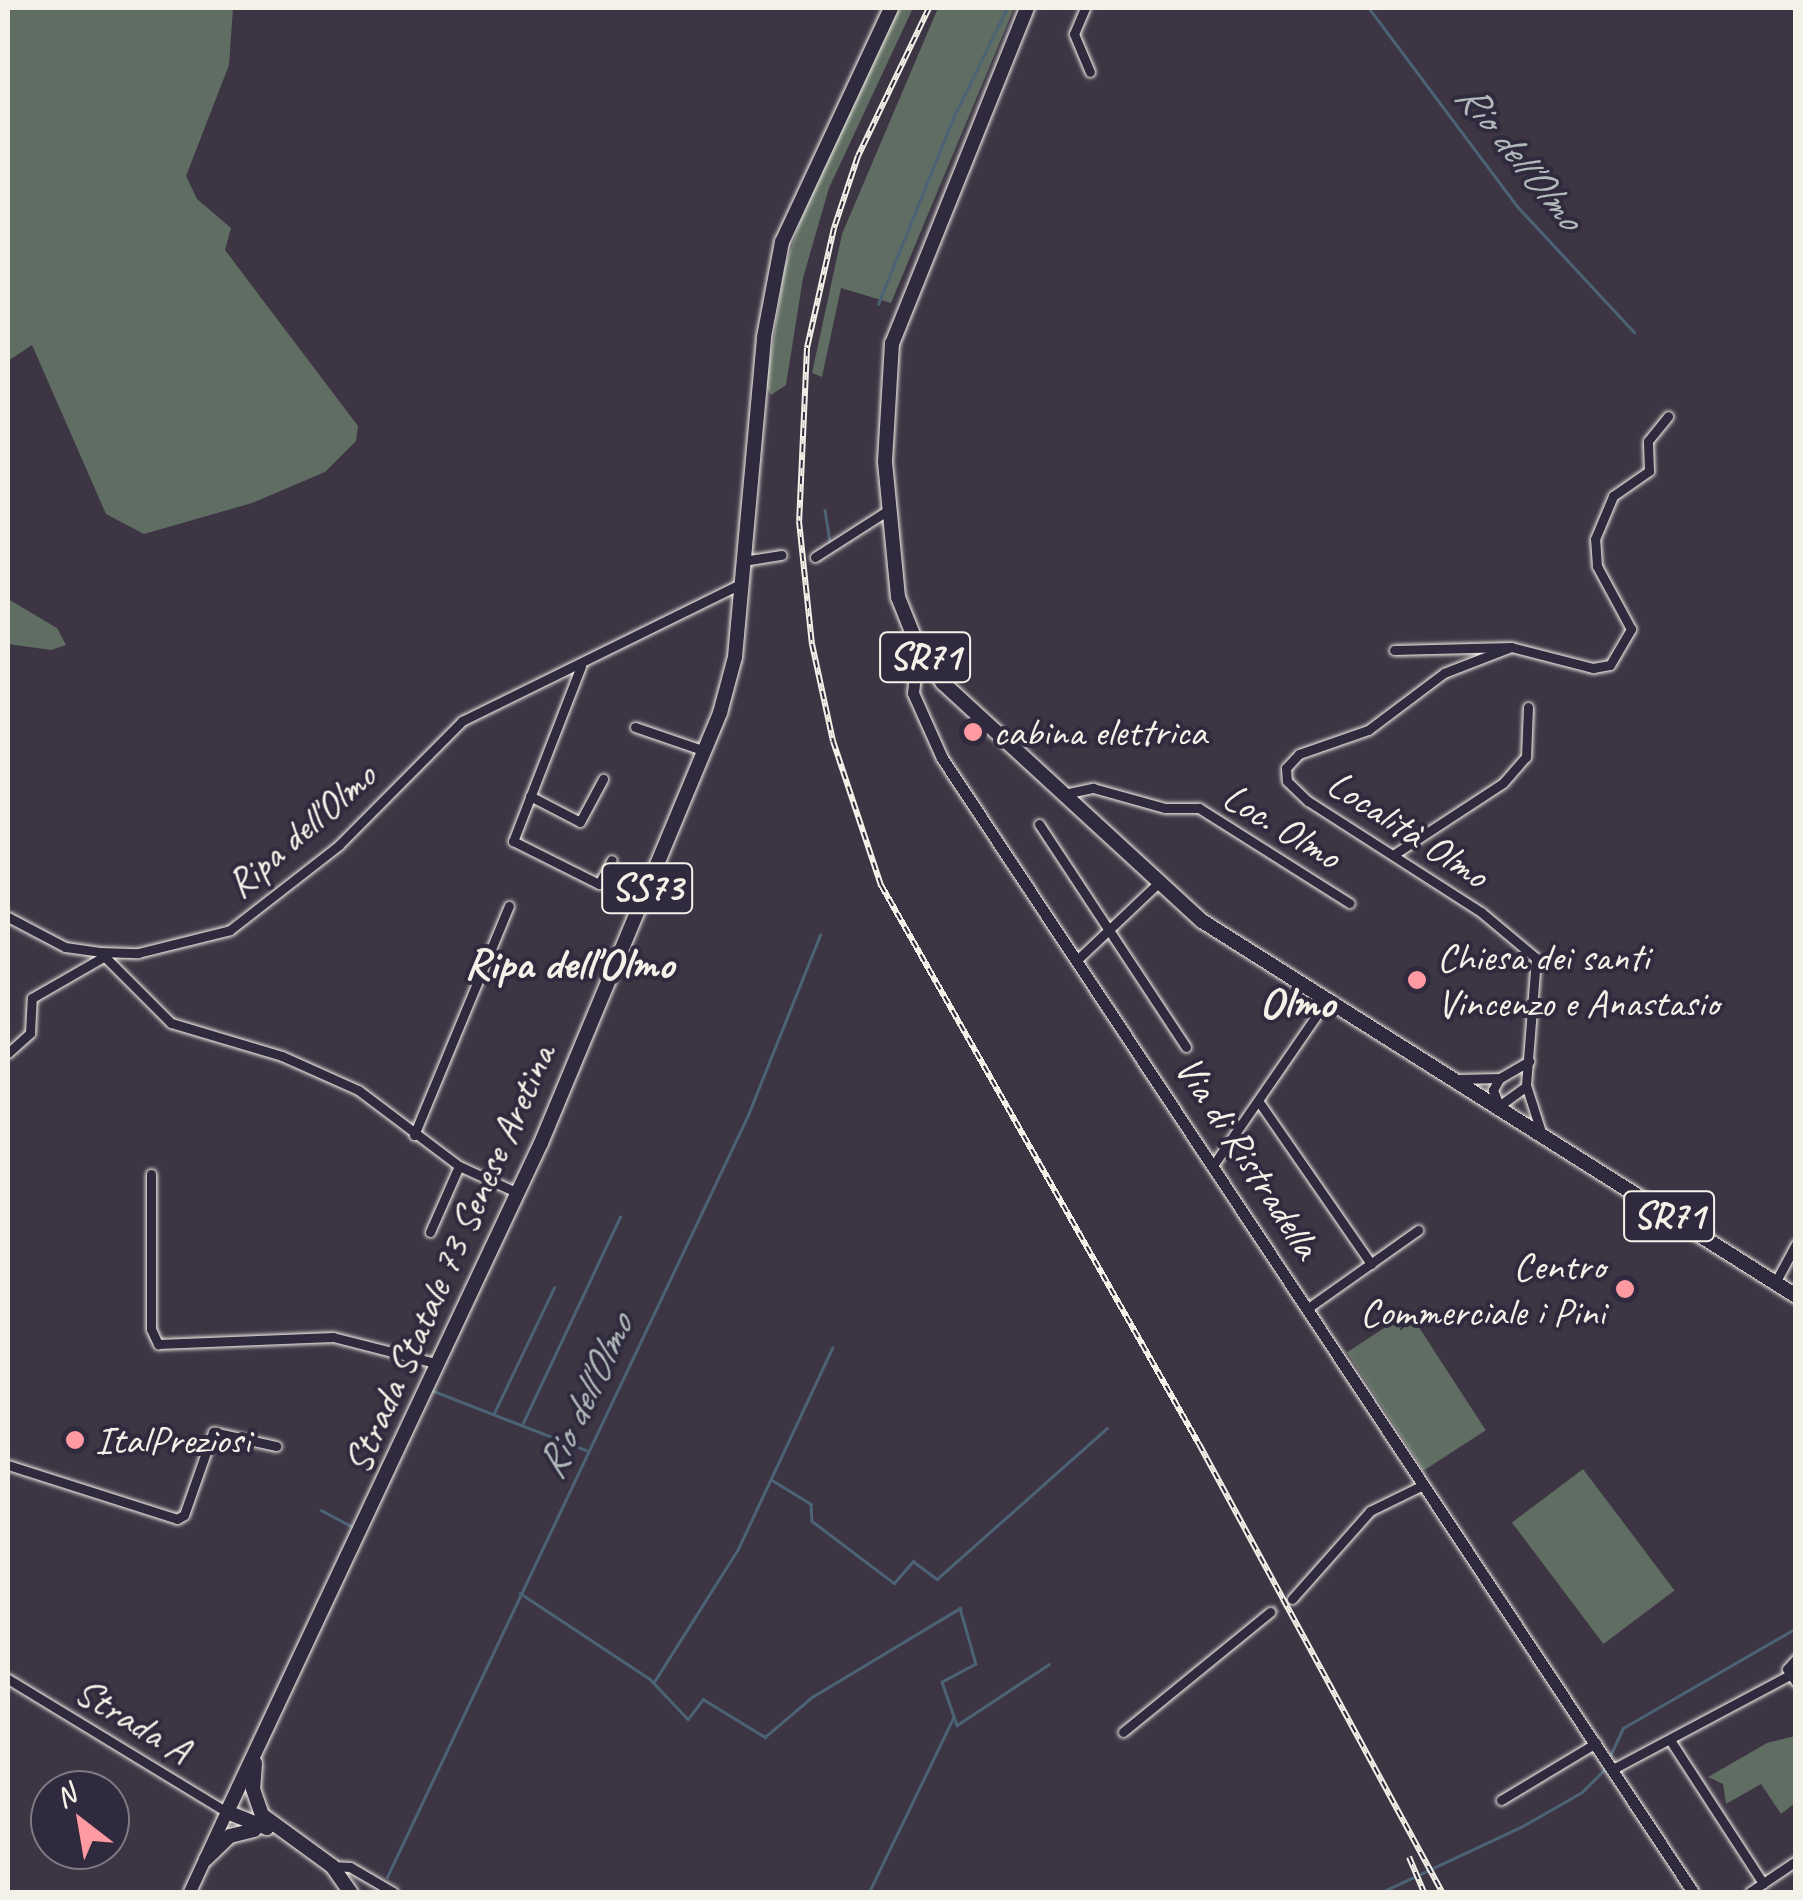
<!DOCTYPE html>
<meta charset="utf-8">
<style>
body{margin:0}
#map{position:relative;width:1803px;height:1900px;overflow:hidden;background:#3d3544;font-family:Caveat,sans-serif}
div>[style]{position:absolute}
.green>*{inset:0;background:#5f6d62;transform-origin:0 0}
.stream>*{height:2.5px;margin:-1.25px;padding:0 1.25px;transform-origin:1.25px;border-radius:1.25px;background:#4b6375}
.minor-tunnel>*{height:9px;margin-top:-4.5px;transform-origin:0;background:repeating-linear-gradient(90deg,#58515d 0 9px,transparent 0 13.5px)}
.roads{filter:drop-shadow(0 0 2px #f4f1e8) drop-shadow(0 0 2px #f4f1e8)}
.minor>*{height:9px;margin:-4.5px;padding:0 4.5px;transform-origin:4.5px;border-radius:4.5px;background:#2f2a3d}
.tertiary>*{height:11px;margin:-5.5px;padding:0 5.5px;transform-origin:5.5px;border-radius:5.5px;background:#2f2a3d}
.secondary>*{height:12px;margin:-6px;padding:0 6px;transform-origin:6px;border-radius:6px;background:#2f2a3d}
.primary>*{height:14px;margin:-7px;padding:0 7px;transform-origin:7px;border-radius:7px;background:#2f2a3d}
.rail>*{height:6px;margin-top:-3px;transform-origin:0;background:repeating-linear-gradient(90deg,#2f2a3d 0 8px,#f4f1e8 0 16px);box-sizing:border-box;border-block:2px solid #f4f1e8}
.dots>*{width:28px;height:28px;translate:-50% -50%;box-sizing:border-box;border:5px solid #2f2a3d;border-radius:50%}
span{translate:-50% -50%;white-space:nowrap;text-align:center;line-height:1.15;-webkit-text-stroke:8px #2f2a3d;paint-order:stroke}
.shield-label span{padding:2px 8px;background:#2f2a3d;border:2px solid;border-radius:8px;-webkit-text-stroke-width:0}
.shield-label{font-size:38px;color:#f4f1e8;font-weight:700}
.poi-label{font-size:40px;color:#f4f1e8}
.left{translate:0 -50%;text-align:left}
.right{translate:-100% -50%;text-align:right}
.street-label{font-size:40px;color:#f4f1e8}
.water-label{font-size:42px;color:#b0b8ba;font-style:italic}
.quarter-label{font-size:45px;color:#f4f1e8;font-weight:700}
.frame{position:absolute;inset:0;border:10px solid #f4f1e8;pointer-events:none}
.north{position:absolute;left:30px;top:1770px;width:100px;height:100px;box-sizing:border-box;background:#2f2a3d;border:2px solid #7e7a81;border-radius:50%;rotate:329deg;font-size:28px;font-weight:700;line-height:40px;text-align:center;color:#f4f1e8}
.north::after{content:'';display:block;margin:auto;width:35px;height:45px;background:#ff9aa2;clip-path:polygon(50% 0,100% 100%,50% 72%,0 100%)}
</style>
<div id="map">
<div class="green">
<div style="clip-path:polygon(8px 8px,233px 8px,229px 65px,186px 176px,197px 199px,231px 228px,225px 250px,358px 426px,356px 441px,325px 472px,252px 503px,144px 534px,106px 514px,32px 345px,8px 361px)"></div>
<div style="clip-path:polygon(898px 8px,913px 8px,829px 188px,803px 278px,786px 385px,771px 395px,766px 386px,785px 266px,806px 204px)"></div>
<div style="clip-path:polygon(938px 8px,1014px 8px,891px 303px,841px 288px,822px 377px,812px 373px,842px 234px)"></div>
<div style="clip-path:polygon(8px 599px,57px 628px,66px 645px,51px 650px,8px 644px)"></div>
<div style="left:1409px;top:1312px;width:141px;height:74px;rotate:57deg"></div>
<div style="left:1583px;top:1469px;width:152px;height:89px;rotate:53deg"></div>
<div style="clip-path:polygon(1795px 1736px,1795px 1803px,1781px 1814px,1761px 1784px,1726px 1804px,1723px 1784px,1708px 1777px,1767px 1743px)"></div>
</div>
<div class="stream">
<div style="left:1369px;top:8px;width:249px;rotate:53.2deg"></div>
<div style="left:1518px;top:207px;width:171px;rotate:47.1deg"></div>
<div style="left:878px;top:304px;width:203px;rotate:-68deg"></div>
<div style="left:954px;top:116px;width:120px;rotate:-63.9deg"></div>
<div style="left:825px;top:510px;width:33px;rotate:81deg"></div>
<div style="left:431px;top:1390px;width:166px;rotate:21.2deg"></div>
<div style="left:494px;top:1413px;width:139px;rotate:-64.4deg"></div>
<div style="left:522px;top:1425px;width:230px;rotate:-64.8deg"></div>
<div style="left:772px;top:1480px;width:46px;rotate:31.6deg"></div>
<div style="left:811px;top:1504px;width:17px;rotate:87deg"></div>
<div style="left:812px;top:1521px;width:103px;rotate:37.1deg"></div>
<div style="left:894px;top:1583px;width:29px;rotate:-49deg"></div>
<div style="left:913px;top:1561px;width:30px;rotate:37deg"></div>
<div style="left:937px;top:1579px;width:227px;rotate:-41.6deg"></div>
<div style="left:321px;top:1510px;width:38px;rotate:28deg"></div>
<div style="left:520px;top:1593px;width:156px;rotate:33.5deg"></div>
<div style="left:650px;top:1679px;width:55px;rotate:46.5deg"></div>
<div style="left:688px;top:1719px;width:25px;rotate:-53deg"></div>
<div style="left:703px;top:1699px;width:73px;rotate:31.5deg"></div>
<div style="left:765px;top:1737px;width:62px;rotate:-40.4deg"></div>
<div style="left:812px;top:1697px;width:173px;rotate:-31deg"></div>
<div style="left:960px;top:1608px;width:58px;rotate:74.1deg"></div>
<div style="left:976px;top:1664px;width:38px;rotate:152deg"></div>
<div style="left:942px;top:1682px;width:46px;rotate:70.8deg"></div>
<div style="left:957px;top:1725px;width:110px;rotate:-33.5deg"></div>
<div style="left:654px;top:1682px;width:157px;rotate:-57.7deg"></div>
<div style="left:738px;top:1549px;width:222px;rotate:-64.9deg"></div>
<div style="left:1609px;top:1758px;width:33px;rotate:-65deg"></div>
<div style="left:1623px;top:1728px;width:200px;rotate:-30deg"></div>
<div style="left:387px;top:1877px;width:843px;rotate:-64.65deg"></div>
<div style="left:748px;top:1115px;width:194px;rotate:-68.2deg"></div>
<div style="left:869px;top:1892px;width:193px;rotate:-64.2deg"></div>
<div style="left:1382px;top:1892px;width:153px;rotate:-25.1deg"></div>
<div style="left:1521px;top:1827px;width:70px;rotate:-29.8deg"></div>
<div style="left:1582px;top:1792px;width:31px;rotate:-45deg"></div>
</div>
<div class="minor-tunnel">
<div style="left:1270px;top:1612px;width:26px;rotate:-31deg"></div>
</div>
<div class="roads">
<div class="minor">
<div style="left:1085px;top:8px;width:28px;rotate:113deg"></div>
<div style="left:1074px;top:34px;width:41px;rotate:67.2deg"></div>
<div style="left:815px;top:557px;width:89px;rotate:-32.6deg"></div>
<div style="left:743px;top:561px;width:39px;rotate:-9deg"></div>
<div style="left:1511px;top:647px;width:72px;rotate:158.8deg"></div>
<div style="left:1444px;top:673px;width:95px;rotate:143.1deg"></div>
<div style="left:1368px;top:730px;width:73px;rotate:160.8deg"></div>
<div style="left:1299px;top:754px;width:19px;rotate:133deg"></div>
<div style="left:1286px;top:768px;width:13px;rotate:86deg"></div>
<div style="left:1287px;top:781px;width:29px;rotate:44deg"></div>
<div style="left:1308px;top:801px;width:206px;rotate:32.7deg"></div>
<div style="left:1481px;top:912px;width:72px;rotate:39.9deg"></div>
<div style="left:1536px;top:958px;width:127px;rotate:94.5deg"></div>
<div style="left:1526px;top:1085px;width:49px;rotate:72.3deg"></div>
<div style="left:1394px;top:650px;width:117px;rotate:-1.5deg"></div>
<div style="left:1511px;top:647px;width:85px;rotate:14.4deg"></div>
<div style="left:1593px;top:668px;width:17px;rotate:-10deg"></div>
<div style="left:1610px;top:665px;width:42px;rotate:-59.7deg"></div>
<div style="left:1631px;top:629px;width:72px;rotate:-118.4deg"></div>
<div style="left:1597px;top:566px;width:27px;rotate:-94deg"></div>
<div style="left:1595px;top:539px;width:47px;rotate:-67.3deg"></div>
<div style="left:1613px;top:496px;width:44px;rotate:-34.8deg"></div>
<div style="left:1649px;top:471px;width:30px;rotate:-92deg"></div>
<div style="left:1648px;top:441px;width:32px;rotate:-51deg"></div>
<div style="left:581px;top:666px;width:188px;rotate:111.2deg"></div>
<div style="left:513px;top:841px;width:96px;rotate:26.6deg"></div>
<div style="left:599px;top:884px;width:27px;rotate:-62deg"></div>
<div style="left:635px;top:727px;width:74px;rotate:18.9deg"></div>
<div style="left:1064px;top:794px;width:30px;rotate:-12deg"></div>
<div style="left:1093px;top:788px;width:75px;rotate:15.5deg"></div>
<div style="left:1165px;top:808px;width:34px"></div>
<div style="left:1199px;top:808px;width:178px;rotate:32.3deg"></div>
<div style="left:530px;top:796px;width:56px;rotate:27.5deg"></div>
<div style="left:580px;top:822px;width:49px;rotate:-61.9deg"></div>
<div style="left:1039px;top:824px;width:267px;rotate:56.6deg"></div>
<div style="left:1393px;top:855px;width:131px;rotate:-33.2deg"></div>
<div style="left:1503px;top:783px;width:35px;rotate:-49deg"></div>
<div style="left:1526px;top:757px;width:50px;rotate:-87.7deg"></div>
<div style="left:8px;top:917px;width:64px;rotate:27.8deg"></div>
<div style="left:65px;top:947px;width:35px;rotate:8deg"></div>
<div style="left:1078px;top:959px;width:108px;rotate:-43.5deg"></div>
<div style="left:8px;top:1053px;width:30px;rotate:-42deg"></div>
<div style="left:30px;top:1033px;width:35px;rotate:-87deg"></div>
<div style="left:32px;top:998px;width:84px;rotate:-29.9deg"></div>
<div style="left:1457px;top:1079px;width:43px;rotate:-1.3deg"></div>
<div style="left:1500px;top:1078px;width:34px;rotate:-30deg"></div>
<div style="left:1499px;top:1079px;width:13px;rotate:119deg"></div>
<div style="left:1493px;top:1090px;width:17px;rotate:69deg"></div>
<div style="left:1499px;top:1106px;width:32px;rotate:-36deg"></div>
<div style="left:1259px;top:1102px;width:197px;rotate:55.3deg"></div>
<div style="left:414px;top:1135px;width:248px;rotate:-67.5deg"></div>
<div style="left:1214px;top:1164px;width:201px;rotate:-55.4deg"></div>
<div style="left:151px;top:1174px;width:155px;rotate:90deg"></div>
<div style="left:151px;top:1329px;width:17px;rotate:65deg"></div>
<div style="left:158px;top:1344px;width:175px;rotate:-2.3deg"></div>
<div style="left:333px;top:1337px;width:109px;rotate:14.3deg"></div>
<div style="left:518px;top:1193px;width:65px;rotate:-155.4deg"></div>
<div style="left:459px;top:1166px;width:126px;rotate:-143deg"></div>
<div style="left:358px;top:1090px;width:83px;rotate:-155.9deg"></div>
<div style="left:282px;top:1056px;width:116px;rotate:-163.4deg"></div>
<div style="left:171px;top:1023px;width:100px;rotate:-135deg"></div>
<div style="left:100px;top:952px;width:38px;rotate:2deg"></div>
<div style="left:138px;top:953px;width:95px;rotate:-14deg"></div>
<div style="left:230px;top:930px;width:138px;rotate:-37.9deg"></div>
<div style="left:339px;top:845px;width:175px;rotate:-45.2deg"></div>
<div style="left:462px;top:721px;width:310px;rotate:-26.2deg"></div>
<div style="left:430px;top:1232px;width:72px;rotate:-66.3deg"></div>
<div style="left:1775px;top:1283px;width:44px;rotate:-61.7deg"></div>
<div style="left:1308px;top:1308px;width:135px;rotate:-35.3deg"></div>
<div style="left:8px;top:1465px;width:177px;rotate:17.7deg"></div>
<div style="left:177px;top:1519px;width:8px;rotate:-30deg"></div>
<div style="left:184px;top:1515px;width:88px;rotate:-70.7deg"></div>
<div style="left:213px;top:1432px;width:65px;rotate:12.5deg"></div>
<div style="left:1292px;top:1599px;width:118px;rotate:-48.4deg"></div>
<div style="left:1370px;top:1511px;width:59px;rotate:-26.1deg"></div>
<div style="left:1796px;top:1659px;width:13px;rotate:132deg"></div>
<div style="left:1787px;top:1669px;width:16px;rotate:55deg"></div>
<div style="left:8px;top:1679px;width:256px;rotate:31.3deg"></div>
<div style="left:1123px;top:1732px;width:190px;rotate:-39.2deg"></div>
<div style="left:1670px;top:1740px;width:171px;rotate:57deg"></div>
<div style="left:1613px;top:1769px;width:198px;rotate:-28deg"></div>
<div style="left:1501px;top:1800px;width:111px;rotate:-31deg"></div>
<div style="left:333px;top:1866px;width:17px;rotate:3deg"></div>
<div style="left:350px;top:1867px;width:50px;rotate:30.2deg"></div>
<div style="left:1750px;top:1892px;width:55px;rotate:-34deg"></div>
</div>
<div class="tertiary">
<div style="left:918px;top:647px;width:46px;rotate:96.2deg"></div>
<div style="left:913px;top:693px;width:71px;rotate:66deg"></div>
<div style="left:942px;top:758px;width:1360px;rotate:56.49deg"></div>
</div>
<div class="secondary">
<div style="left:190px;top:1892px;width:88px;rotate:-65.2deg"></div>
</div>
<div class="primary">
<div style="left:1027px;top:8px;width:361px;rotate:111.9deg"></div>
<div style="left:892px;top:343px;width:119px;rotate:93.4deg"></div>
<div style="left:885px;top:462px;width:136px;rotate:84.5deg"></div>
<div style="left:898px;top:597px;width:54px;rotate:68.2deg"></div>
<div style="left:918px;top:647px;width:44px;rotate:55.2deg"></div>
<div style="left:943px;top:683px;width:352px;rotate:42.6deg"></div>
<div style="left:1202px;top:921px;width:702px;rotate:32.26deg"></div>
<div style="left:255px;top:1763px;width:26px;rotate:94deg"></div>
<div style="left:253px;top:1789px;width:28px;rotate:71deg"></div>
<div style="left:262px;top:1815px;width:87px;rotate:36.1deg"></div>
<div style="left:332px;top:1866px;width:32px;rotate:55deg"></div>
<div style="left:227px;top:1812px;width:739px;rotate:-64.86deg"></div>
<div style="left:541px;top:1143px;width:466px;rotate:-67.4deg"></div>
<div style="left:720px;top:713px;width:58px;rotate:-75deg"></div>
<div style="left:735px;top:657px;width:321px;rotate:-84.8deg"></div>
<div style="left:764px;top:337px;width:97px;rotate:-79.3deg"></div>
<div style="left:782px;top:242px;width:258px;rotate:-65deg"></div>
<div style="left:227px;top:1812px;width:43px;rotate:21.8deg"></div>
<div style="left:206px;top:1859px;width:33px;rotate:-44deg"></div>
<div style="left:230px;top:1836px;width:25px;rotate:-14deg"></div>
</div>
</div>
<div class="rail">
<div style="left:929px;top:8px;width:164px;rotate:115.6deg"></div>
<div style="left:858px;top:156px;width:76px;rotate:108.4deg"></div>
<div style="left:834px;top:228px;width:123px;rotate:102.7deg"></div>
<div style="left:807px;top:348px;width:173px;rotate:92.6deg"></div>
<div style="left:799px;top:521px;width:124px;rotate:84deg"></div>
<div style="left:812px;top:644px;width:99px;rotate:77.8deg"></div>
<div style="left:833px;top:741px;width:152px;rotate:71.6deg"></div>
<div style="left:881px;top:885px;width:643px;rotate:60.37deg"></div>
<div style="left:1199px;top:1444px;width:510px;rotate:61.52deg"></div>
<div style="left:1409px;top:1857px;width:38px;rotate:67deg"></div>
</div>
<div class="dots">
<div style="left:973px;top:732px;background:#ff9aa2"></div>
<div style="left:1417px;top:980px;background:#ff9aa2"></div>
<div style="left:1625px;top:1289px;background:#ff9aa2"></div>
<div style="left:75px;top:1440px;background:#ff9aa2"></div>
</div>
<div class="shield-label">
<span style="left:925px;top:657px">SR71</span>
<span style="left:647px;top:888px">SS73</span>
<span style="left:1669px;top:1216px">SR71</span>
</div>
<div class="poi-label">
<span class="left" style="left:993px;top:732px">cabina elettrica</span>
<span class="left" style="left:1437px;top:980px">Chiesa dei santi<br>Vincenzo e Anastasio</span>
<span class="right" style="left:1605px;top:1289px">Centro<br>Commerciale i Pini</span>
<span class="left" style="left:95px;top:1440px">ItalPreziosi</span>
</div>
<div class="street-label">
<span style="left:1282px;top:826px;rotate:31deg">Loc. Olmo</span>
<span style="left:1408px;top:829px;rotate:33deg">Località Olmo</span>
<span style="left:301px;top:830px;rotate:-41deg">Ripa dell'Olmo</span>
<span style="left:1248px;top:1157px;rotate:57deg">Via di Ristradella</span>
<span style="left:449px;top:1259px;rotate:-66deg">Strada Statale 73 Senese Aretina</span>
<span style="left:133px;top:1720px;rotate:31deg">Strada A</span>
</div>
<div class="water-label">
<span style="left:1519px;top:156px;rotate:51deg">Rio dell'Olmo</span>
<span style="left:585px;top:1397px;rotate:-65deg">Rio dell'Olmo</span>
</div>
<div class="quarter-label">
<span style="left:569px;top:964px">Ripa dell'Olmo</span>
<span style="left:1297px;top:1003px">Olmo</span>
</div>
<div class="frame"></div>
<div class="north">N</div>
</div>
